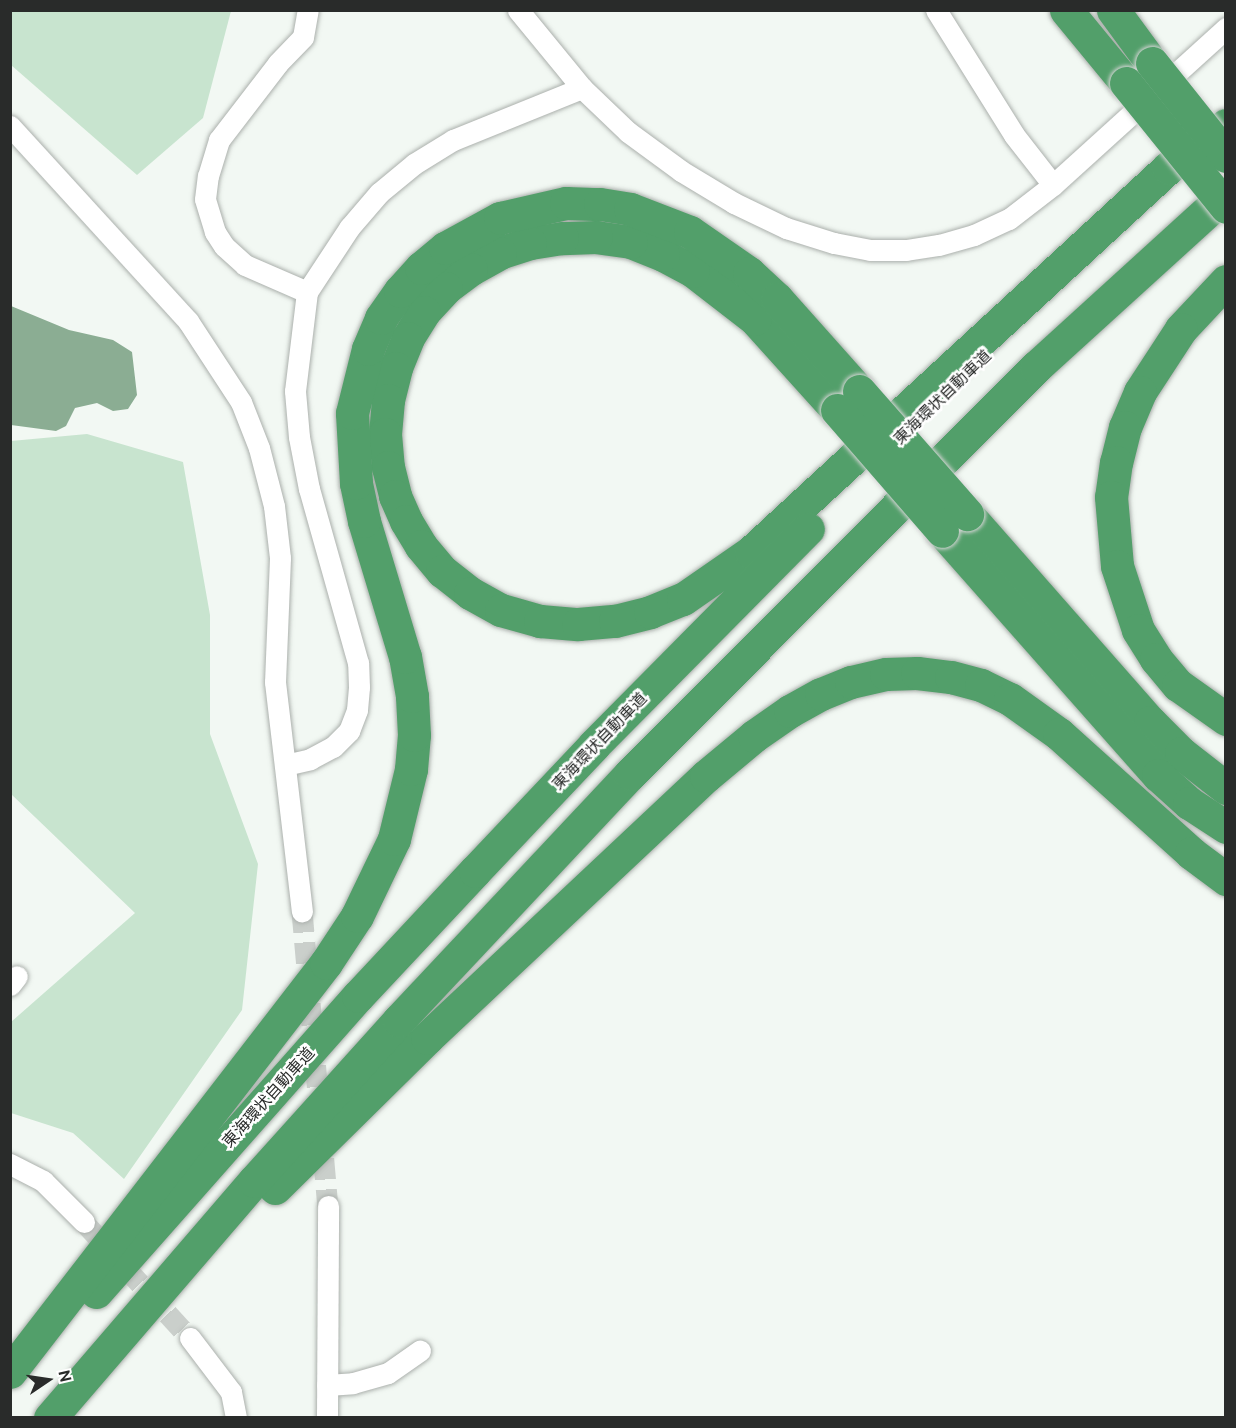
<!DOCTYPE html>
<meta charset="utf-8">
<style>
body{margin:0}
#map{position:relative;width:1236px;height:1428px;overflow:hidden;background:#f2f8f3;font-family:Ubuntu,"Noto Sans JP",sans-serif}
div>[style]{position:absolute}
.green>*{inset:0;background:#c8e4cf}
.water>*{inset:0;background:#8bad93}
.street-tunnel>*{height:21px;margin-top:-10.5px;transform-origin:0;background:repeating-linear-gradient(90deg,#cacfcb 0 21px,transparent 0 31px)}
.roads{filter:drop-shadow(0 0 2px #abb0ac) drop-shadow(0 0 2px #abb0ac)}
.street>*{height:21px;margin:-10.5px;padding:0 10.5px;transform-origin:10.5px;border-radius:10.5px;background:#fff}
.highway>*{height:33px;margin:-16.5px;padding:0 16.5px;transform-origin:16.5px;border-radius:16.5px;background:#529f6a}
.bridges{filter:drop-shadow(0 0 2px #d4d5d4) drop-shadow(0 0 2px #d4d5d4)}
.highway-bridge>*{height:33px;margin:-16.5px;padding:0 16.5px;transform-origin:16.5px;border-radius:16.5px;background:#529f6a}
span{translate:-50% -50%;white-space:nowrap;text-align:center;line-height:1.15;-webkit-text-stroke:5px #fff;paint-order:stroke}
.street-label{font-size:16px;color:#292b2a}
.frame{position:absolute;inset:0;border:12px solid #292b2a;pointer-events:none}
.north{position:absolute;left:18px;top:1350px;width:60px;height:60px;-webkit-text-stroke:4px #fff;paint-order:stroke;rotate:77deg;font-size:16px;font-weight:700;line-height:24px;text-align:center;color:#292b2a}
.north::after{content:'';display:block;margin:auto;width:21px;height:27px;background:#292b2a;clip-path:polygon(50% 0,100% 100%,50% 72%,0 100%)}
</style>
<div id="map">
<div class="green">
<div style="clip-path:polygon(11px 10px,231px 10px,231px 11px,203px 118px,137px 175px,11px 65px)"></div>
<div style="clip-path:polygon(87px 434px,183px 462px,210px 615px,210px 734px,258px 864px,242px 1010px,124px 1179px,73px 1133px,11px 1113px,11px 1022px,135px 913px,11px 794px,11px 441px)"></div>
</div>
<div class="water">
<div style="clip-path:polygon(11px 306px,69px 330px,113px 340px,132px 352px,137px 395px,128px 409px,113px 411px,97px 403px,75px 408px,66px 426px,56px 431px,11px 425px)"></div>
</div>
<div class="street-tunnel">
<div style="left:302px;top:911px;width:296px;rotate:85deg"></div>
<div style="left:84px;top:1222px;width:157px;rotate:47.6deg"></div>
</div>
<div class="roads">
<div class="street">
<div style="left:518px;top:10px;width:101px;rotate:50.6deg"></div>
<div style="left:582px;top:88px;width:64px;rotate:43.7deg"></div>
<div style="left:628px;top:132px;width:66px;rotate:36.3deg"></div>
<div style="left:681px;top:171px;width:62px;rotate:31.1deg"></div>
<div style="left:734px;top:203px;width:58px;rotate:25.7deg"></div>
<div style="left:786px;top:228px;width:50px;rotate:17.4deg"></div>
<div style="left:834px;top:243px;width:37px;rotate:11deg"></div>
<div style="left:870px;top:250px;width:36px"></div>
<div style="left:906px;top:250px;width:33px;rotate:-9deg"></div>
<div style="left:939px;top:245px;width:36px;rotate:-16deg"></div>
<div style="left:974px;top:235px;width:38px;rotate:-25deg"></div>
<div style="left:1009px;top:219px;width:56px;rotate:-37.7deg"></div>
<div style="left:1053px;top:185px;width:234px;rotate:-42.2deg"></div>
<div style="left:936px;top:10px;width:147px;rotate:58deg"></div>
<div style="left:1014px;top:135px;width:63px;rotate:52deg"></div>
<div style="left:10px;top:126px;width:264px;rotate:47.6deg"></div>
<div style="left:188px;top:321px;width:97px;rotate:56.8deg"></div>
<div style="left:241px;top:402px;width:49px;rotate:68.6deg"></div>
<div style="left:259px;top:448px;width:60px;rotate:75.5deg"></div>
<div style="left:274px;top:506px;width:52px;rotate:83.4deg"></div>
<div style="left:280px;top:558px;width:124px;rotate:92.3deg"></div>
<div style="left:275px;top:682px;width:231px;rotate:83.3deg"></div>
<div style="left:307px;top:292px;width:68px;rotate:-156.5deg"></div>
<div style="left:245px;top:265px;width:28px;rotate:-138deg"></div>
<div style="left:224px;top:246px;width:17px;rotate:-123deg"></div>
<div style="left:215px;top:232px;width:34px;rotate:-107deg"></div>
<div style="left:205px;top:199px;width:23px;rotate:-83deg"></div>
<div style="left:208px;top:176px;width:38px;rotate:-73deg"></div>
<div style="left:219px;top:140px;width:97px;rotate:-52.5deg"></div>
<div style="left:278px;top:63px;width:36px;rotate:-46deg"></div>
<div style="left:303px;top:37px;width:27px;rotate:-80deg"></div>
<div style="left:285px;top:765px;width:26px;rotate:-13deg"></div>
<div style="left:310px;top:759px;width:26px;rotate:-28deg"></div>
<div style="left:333px;top:747px;width:23px;rotate:-45deg"></div>
<div style="left:349px;top:731px;width:22px;rotate:-69deg"></div>
<div style="left:357px;top:710px;width:23px;rotate:-85deg"></div>
<div style="left:359px;top:687px;width:24px;rotate:-92deg"></div>
<div style="left:358px;top:663px;width:181px;rotate:-105.7deg"></div>
<div style="left:309px;top:489px;width:53px;rotate:-100.9deg"></div>
<div style="left:299px;top:437px;width:46px;rotate:-95deg"></div>
<div style="left:295px;top:391px;width:100px;rotate:-83.1deg"></div>
<div style="left:307px;top:292px;width:77px;rotate:-56.7deg"></div>
<div style="left:349px;top:228px;width:46px;rotate:-49.4deg"></div>
<div style="left:379px;top:193px;width:45px;rotate:-39.6deg"></div>
<div style="left:414px;top:164px;width:46px;rotate:-31.6deg"></div>
<div style="left:453px;top:140px;width:139px;rotate:-22deg"></div>
<div style="left:10px;top:985px;width:11px;rotate:-52deg"></div>
<div style="left:10px;top:1164px;width:37px;rotate:27deg"></div>
<div style="left:43px;top:1181px;width:58px;rotate:45deg"></div>
<div style="left:190px;top:1338px;width:68px;rotate:52.8deg"></div>
<div style="left:231px;top:1392px;width:26px;rotate:79deg"></div>
<div style="left:327px;top:1385px;width:26px;rotate:-4deg"></div>
<div style="left:353px;top:1383px;width:36px;rotate:-16deg"></div>
<div style="left:388px;top:1373px;width:39px;rotate:-35deg"></div>
<div style="left:327px;top:1418px;width:212px;rotate:-89.7deg"></div>
</div>
<div class="highway">
<div style="left:1066px;top:10px;width:94px;rotate:50.6deg"></div>
<div style="left:1113px;top:10px;width:66px;rotate:53.7deg"></div>
<div style="left:1226px;top:281px;width:66px;rotate:133.2deg"></div>
<div style="left:1181px;top:329px;width:75px;rotate:123.1deg"></div>
<div style="left:1140px;top:392px;width:38px;rotate:113deg"></div>
<div style="left:1125px;top:427px;width:36px;rotate:104deg"></div>
<div style="left:1116px;top:462px;width:35px;rotate:98deg"></div>
<div style="left:1111px;top:497px;width:69px;rotate:85deg"></div>
<div style="left:1117px;top:566px;width:67px;rotate:71.8deg"></div>
<div style="left:1138px;top:630px;width:34px;rotate:58deg"></div>
<div style="left:1156px;top:659px;width:34px;rotate:50deg"></div>
<div style="left:1178px;top:685px;width:59px;rotate:35.3deg"></div>
<div style="left:837px;top:410px;width:122px;rotate:-132deg"></div>
<div style="left:755px;top:319px;width:78px;rotate:-142.3deg"></div>
<div style="left:693px;top:271px;width:34px;rotate:-152deg"></div>
<div style="left:663px;top:255px;width:35px;rotate:-158deg"></div>
<div style="left:631px;top:242px;width:35px;rotate:-172deg"></div>
<div style="left:596px;top:237px;width:34px;rotate:178deg"></div>
<div style="left:562px;top:238px;width:32px;rotate:171deg"></div>
<div style="left:530px;top:243px;width:32px;rotate:162deg"></div>
<div style="left:500px;top:253px;width:33px;rotate:151deg"></div>
<div style="left:471px;top:269px;width:31px;rotate:143deg"></div>
<div style="left:446px;top:288px;width:33px;rotate:133deg"></div>
<div style="left:424px;top:312px;width:31px;rotate:122deg"></div>
<div style="left:408px;top:338px;width:32px;rotate:112deg"></div>
<div style="left:396px;top:368px;width:33px;rotate:104deg"></div>
<div style="left:388px;top:400px;width:34px;rotate:95deg"></div>
<div style="left:385px;top:434px;width:33px;rotate:85deg"></div>
<div style="left:388px;top:467px;width:30px;rotate:76deg"></div>
<div style="left:395px;top:496px;width:27px;rotate:66deg"></div>
<div style="left:406px;top:521px;width:29px;rotate:59deg"></div>
<div style="left:421px;top:546px;width:33px;rotate:50deg"></div>
<div style="left:442px;top:571px;width:36px;rotate:38deg"></div>
<div style="left:470px;top:593px;width:35px;rotate:29deg"></div>
<div style="left:501px;top:610px;width:41px;rotate:15.8deg"></div>
<div style="left:540px;top:621px;width:38px;rotate:5deg"></div>
<div style="left:578px;top:624px;width:37px;rotate:-5deg"></div>
<div style="left:615px;top:621px;width:36px;rotate:-14deg"></div>
<div style="left:650px;top:612px;width:35px;rotate:-22deg"></div>
<div style="left:683px;top:599px;width:83px;rotate:-34.7deg"></div>
<div style="left:751px;top:552px;width:567px;rotate:-42.64deg"></div>
<div style="left:1168px;top:168px;width:72px;rotate:-36.6deg"></div>
<div style="left:967px;top:514px;width:277px;rotate:48.7deg"></div>
<div style="left:1150px;top:722px;width:44px;rotate:45deg"></div>
<div style="left:1181px;top:753px;width:57px;rotate:37.9deg"></div>
<div style="left:942px;top:531px;width:326px;rotate:48.5deg"></div>
<div style="left:1158px;top:775px;width:42px;rotate:42.1deg"></div>
<div style="left:1189px;top:803px;width:44px;rotate:33deg"></div>
<div style="left:275px;top:1188px;width:214px;rotate:-44.6deg"></div>
<div style="left:427px;top:1038px;width:383px;rotate:-43.2deg"></div>
<div style="left:706px;top:776px;width:62px;rotate:-39.8deg"></div>
<div style="left:754px;top:736px;width:44px;rotate:-34.8deg"></div>
<div style="left:790px;top:711px;width:35px;rotate:-29deg"></div>
<div style="left:821px;top:694px;width:32px;rotate:-22deg"></div>
<div style="left:851px;top:682px;width:36px;rotate:-13deg"></div>
<div style="left:886px;top:674px;width:31px;rotate:-2deg"></div>
<div style="left:917px;top:673px;width:34px;rotate:7deg"></div>
<div style="left:951px;top:677px;width:31px;rotate:15deg"></div>
<div style="left:981px;top:685px;width:32px;rotate:26deg"></div>
<div style="left:1010px;top:699px;width:60px;rotate:35.5deg"></div>
<div style="left:1059px;top:734px;width:178px;rotate:42deg"></div>
<div style="left:1191px;top:853px;width:44px;rotate:36.6deg"></div>
<div style="left:96px;top:1292px;width:395px;rotate:-48.5deg"></div>
<div style="left:358px;top:996px;width:171px;rotate:-46.9deg"></div>
<div style="left:475px;top:871px;width:173px;rotate:-46.6deg"></div>
<div style="left:594px;top:745px;width:304px;rotate:-45.3deg"></div>
<div style="left:10px;top:1372px;width:517px;rotate:-52.31deg"></div>
<div style="left:326px;top:963px;width:56px;rotate:-56.6deg"></div>
<div style="left:357px;top:916px;width:85px;rotate:-64.3deg"></div>
<div style="left:394px;top:839px;width:72px;rotate:-76.3deg"></div>
<div style="left:411px;top:769px;width:34px;rotate:-85deg"></div>
<div style="left:414px;top:735px;width:39px;rotate:-93deg"></div>
<div style="left:412px;top:696px;width:40px;rotate:-100deg"></div>
<div style="left:405px;top:657px;width:142px;rotate:-106.8deg"></div>
<div style="left:364px;top:521px;width:39px;rotate:-102deg"></div>
<div style="left:356px;top:483px;width:70px;rotate:-93.3deg"></div>
<div style="left:352px;top:413px;width:66px;rotate:-76deg"></div>
<div style="left:368px;top:349px;width:34px;rotate:-67deg"></div>
<div style="left:381px;top:318px;width:33px;rotate:-55deg"></div>
<div style="left:400px;top:291px;width:31px;rotate:-48deg"></div>
<div style="left:421px;top:268px;width:31px;rotate:-40deg"></div>
<div style="left:445px;top:248px;width:63px;rotate:-28.6deg"></div>
<div style="left:500px;top:218px;width:68px;rotate:-12.8deg"></div>
<div style="left:566px;top:203px;width:34px;rotate:2deg"></div>
<div style="left:600px;top:204px;width:30px;rotate:9deg"></div>
<div style="left:630px;top:209px;width:64px;rotate:21deg"></div>
<div style="left:690px;top:232px;width:72px;rotate:34.8deg"></div>
<div style="left:749px;top:273px;width:38px;rotate:43deg"></div>
<div style="left:777px;top:299px;width:123px;rotate:48.3deg"></div>
<div style="left:50px;top:1418px;width:313px;rotate:-49.3deg"></div>
<div style="left:254px;top:1181px;width:217px;rotate:-48deg"></div>
<div style="left:399px;top:1020px;width:337px;rotate:-46.8deg"></div>
<div style="left:630px;top:774px;width:575px;rotate:-45.07deg"></div>
<div style="left:1036px;top:367px;width:257px;rotate:-42.3deg"></div>
</div>
</div>
<div class="bridges">
<div class="highway-bridge">
<div style="left:1152px;top:63px;width:119px;rotate:51.5deg"></div>
<div style="left:1126px;top:83px;width:159px;rotate:51.1deg"></div>
<div style="left:859px;top:391px;width:164px;rotate:48.7deg"></div>
<div style="left:837px;top:410px;width:160px;rotate:49deg"></div>
</div>
</div>
<div class="street-label">
<span style="left:942px;top:397px;rotate:-44deg">東海環状自動車道</span>
<span style="left:599px;top:741px;rotate:-46deg">東海環状自動車道</span>
<span style="left:268px;top:1097px;rotate:-48deg">東海環状自動車道</span>
</div>
<div class="frame"></div>
<div class="north">N</div>
</div>
